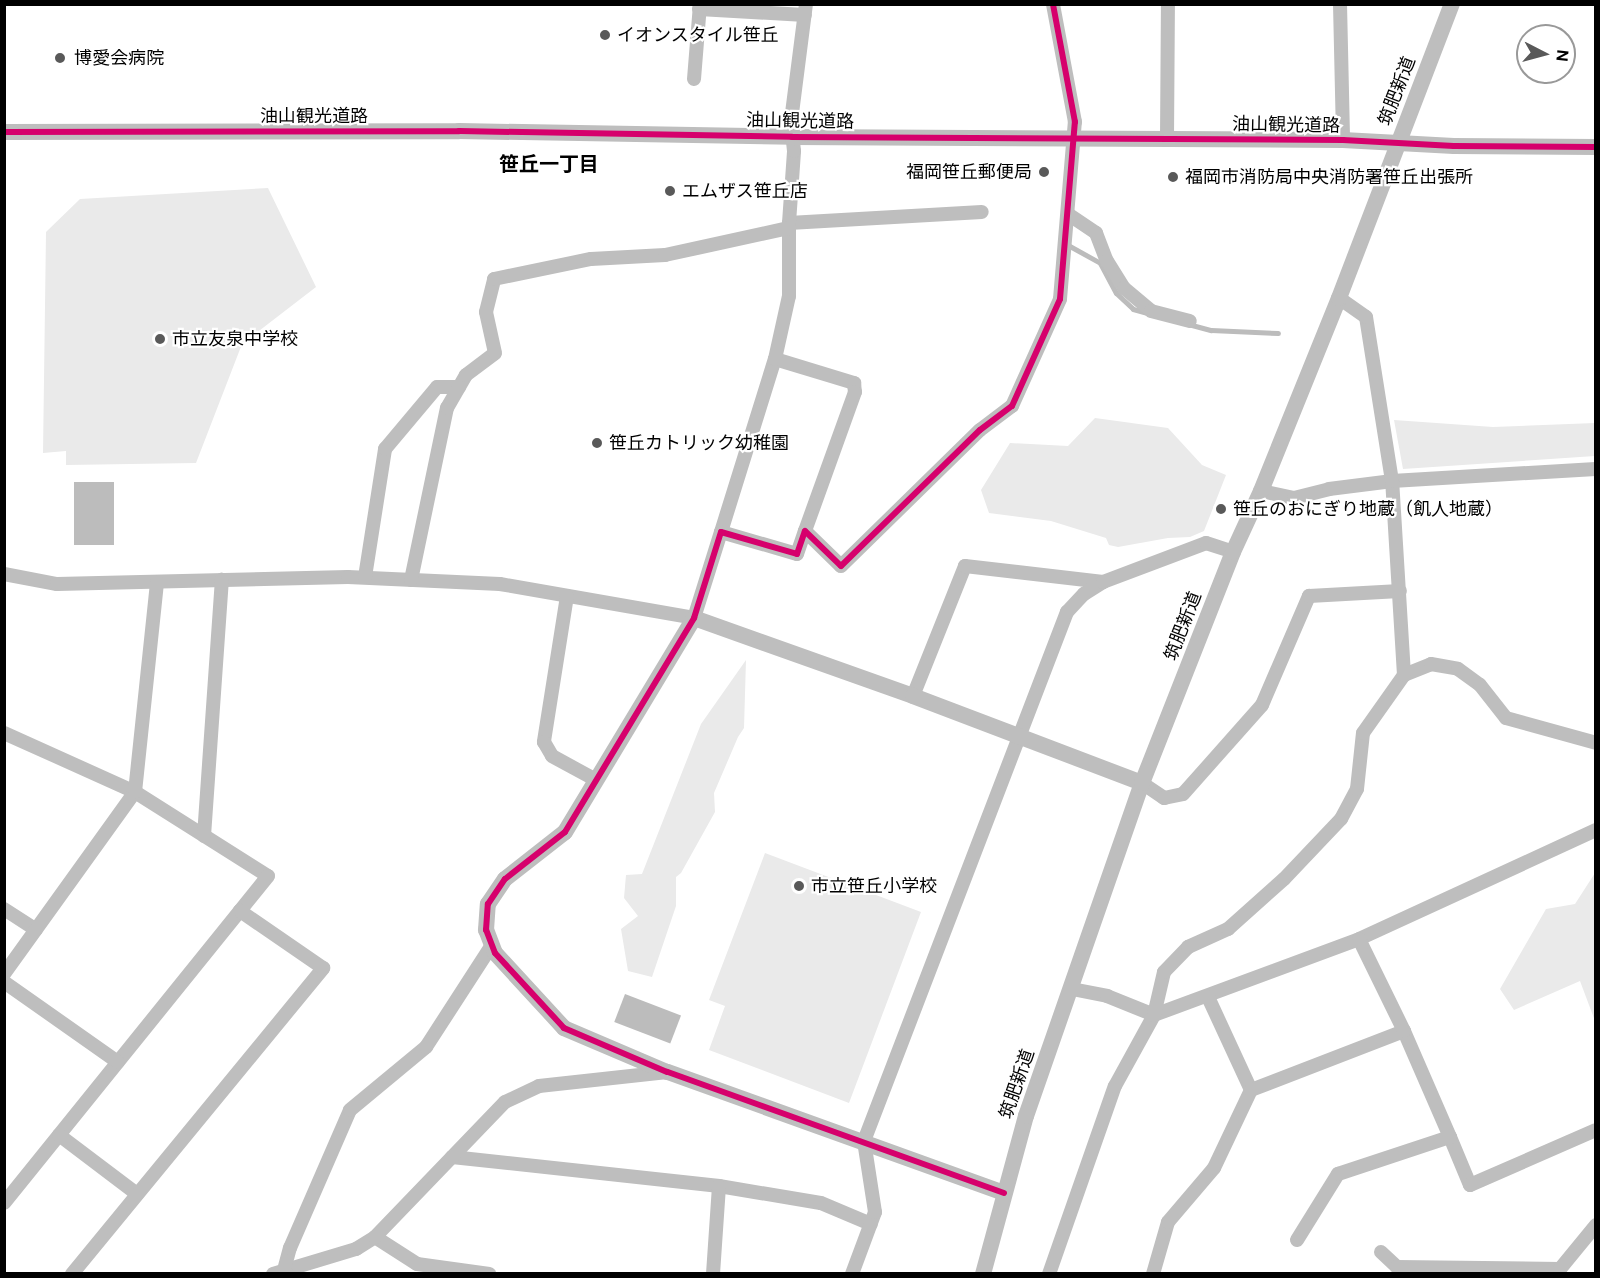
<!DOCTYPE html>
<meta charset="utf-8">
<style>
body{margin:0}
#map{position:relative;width:1600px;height:1278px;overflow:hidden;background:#fff;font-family:"DM Sans","Noto Sans JP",sans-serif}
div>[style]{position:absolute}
.green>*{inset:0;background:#eaeaea}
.water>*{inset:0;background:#bcbcbc;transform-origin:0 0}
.stream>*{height:5px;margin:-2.5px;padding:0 2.5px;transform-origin:2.5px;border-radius:2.5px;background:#bcbcbc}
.minor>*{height:14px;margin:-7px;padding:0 7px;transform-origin:7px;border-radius:7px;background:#bebebe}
.tertiary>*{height:16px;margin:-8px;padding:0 8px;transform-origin:8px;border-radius:8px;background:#bebebe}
.cycleway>*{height:6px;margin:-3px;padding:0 3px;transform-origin:3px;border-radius:3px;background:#d6006c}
.dots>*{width:16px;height:16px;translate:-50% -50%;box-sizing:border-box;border:3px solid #fff;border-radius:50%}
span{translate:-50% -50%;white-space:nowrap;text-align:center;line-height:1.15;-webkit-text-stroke:4.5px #fff;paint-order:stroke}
.poi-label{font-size:18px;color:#000}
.left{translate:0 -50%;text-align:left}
.right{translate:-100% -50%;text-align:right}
.street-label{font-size:18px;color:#000}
.neighbourhood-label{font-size:20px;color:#000;font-weight:700}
.frame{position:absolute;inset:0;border:6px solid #000;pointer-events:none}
.north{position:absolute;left:1516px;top:24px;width:60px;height:60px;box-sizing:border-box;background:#fff;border:2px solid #999;border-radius:50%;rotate:96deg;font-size:16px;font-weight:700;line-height:24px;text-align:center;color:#000}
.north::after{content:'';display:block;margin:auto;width:21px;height:27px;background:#595959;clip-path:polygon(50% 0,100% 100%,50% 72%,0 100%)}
</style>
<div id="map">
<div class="green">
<div style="clip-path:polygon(268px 188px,316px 287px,242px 344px,196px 463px,66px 465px,66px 451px,43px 453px,46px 232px,80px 199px)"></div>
<div style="clip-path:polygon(1095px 418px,1168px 428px,1202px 465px,1226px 475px,1204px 531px,1190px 537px,1168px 538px,1118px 547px,1109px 545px,1106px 538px,1051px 521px,989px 513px,981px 490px,1010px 443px,1068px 446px)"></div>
<div style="clip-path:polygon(1394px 420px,1493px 427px,1595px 423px,1595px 456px,1403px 469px)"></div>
<div style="clip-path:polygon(746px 660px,744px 728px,738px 737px,714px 793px,715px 812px,681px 873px,676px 877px,676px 906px,652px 977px,628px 971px,621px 929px,638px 916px,624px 898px,626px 875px,642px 874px,701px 724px)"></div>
<div style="clip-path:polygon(765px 853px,921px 912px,849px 1103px,709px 1050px,725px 1006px,709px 1000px)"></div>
<div style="clip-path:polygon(1595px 873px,1595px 1021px,1580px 981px,1514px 1010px,1500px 989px,1546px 909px,1575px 904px)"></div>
</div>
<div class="water">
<div style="left:74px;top:482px;width:40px;height:63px"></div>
<div style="left:625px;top:994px;width:60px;height:30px;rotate:21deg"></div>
</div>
<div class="stream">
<div style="left:1066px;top:244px;width:39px;rotate:29deg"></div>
<div style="left:1100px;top:263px;width:34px;rotate:62deg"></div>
<div style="left:1116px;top:293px;width:23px;rotate:43deg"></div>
<div style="left:1133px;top:309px;width:15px;rotate:16deg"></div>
<div style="left:1188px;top:324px;width:24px;rotate:15deg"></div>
<div style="left:1211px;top:330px;width:67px;rotate:2.6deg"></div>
</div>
<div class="minor">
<div style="left:1340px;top:4px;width:136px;rotate:88.7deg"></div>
<div style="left:699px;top:9px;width:106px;rotate:3.2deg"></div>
<div style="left:694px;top:79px;width:75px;rotate:-85.4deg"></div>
<div style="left:1167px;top:138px;width:134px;rotate:-89.6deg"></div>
<div style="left:1068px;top:214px;width:34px;rotate:34deg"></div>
<div style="left:1096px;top:233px;width:30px;rotate:69deg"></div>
<div style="left:1107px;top:261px;width:32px;rotate:58deg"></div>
<div style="left:1124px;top:288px;width:35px;rotate:40deg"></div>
<div style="left:1151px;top:311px;width:40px;rotate:14.4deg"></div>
<div style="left:789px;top:223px;width:193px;rotate:-3.3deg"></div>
<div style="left:775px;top:359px;width:83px;rotate:16.9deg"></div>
<div style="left:854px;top:383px;width:9px;rotate:84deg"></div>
<div style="left:855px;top:392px;width:148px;rotate:109.8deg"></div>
<div style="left:1261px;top:491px;width:34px;rotate:12deg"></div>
<div style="left:1294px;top:498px;width:36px;rotate:-14deg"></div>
<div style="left:1329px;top:489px;width:64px;rotate:-7.2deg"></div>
<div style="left:1392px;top:481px;width:204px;rotate:-3.4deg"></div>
<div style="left:721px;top:532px;width:181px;rotate:-72.7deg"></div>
<div style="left:775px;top:359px;width:65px;rotate:-77.5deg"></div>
<div style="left:789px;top:296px;width:73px;rotate:-90deg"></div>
<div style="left:789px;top:223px;width:72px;rotate:-86deg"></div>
<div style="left:794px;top:151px;width:30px;rotate:-96deg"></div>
<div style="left:791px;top:121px;width:118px;rotate:-82.7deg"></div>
<div style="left:4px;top:574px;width:54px;rotate:10.7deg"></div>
<div style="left:57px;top:584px;width:291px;rotate:-1.4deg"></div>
<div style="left:348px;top:577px;width:152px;rotate:2.6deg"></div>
<div style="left:500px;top:584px;width:197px;rotate:9.9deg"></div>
<div style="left:694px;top:618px;width:90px;rotate:-72.6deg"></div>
<div style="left:721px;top:532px;width:79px;rotate:16.1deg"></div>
<div style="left:797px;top:554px;width:24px;rotate:-71deg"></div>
<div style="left:805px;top:531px;width:50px;rotate:44.2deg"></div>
<div style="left:841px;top:566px;width:194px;rotate:-44.4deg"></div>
<div style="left:980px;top:430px;width:40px;rotate:-37deg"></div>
<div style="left:1012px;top:406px;width:117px;rotate:-65.8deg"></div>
<div style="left:1060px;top:299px;width:178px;rotate:-85.2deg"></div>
<div style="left:1075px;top:122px;width:120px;rotate:-100.6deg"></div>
<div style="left:365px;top:577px;width:130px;rotate:-81.1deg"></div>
<div style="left:385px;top:449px;width:81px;rotate:-50deg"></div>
<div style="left:437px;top:387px;width:22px"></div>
<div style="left:411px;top:580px;width:176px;rotate:-78.2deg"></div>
<div style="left:447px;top:408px;width:38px;rotate:-60deg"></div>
<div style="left:466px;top:375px;width:36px;rotate:-37deg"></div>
<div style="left:495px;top:353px;width:42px;rotate:-102.4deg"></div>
<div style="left:486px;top:312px;width:34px;rotate:-76deg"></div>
<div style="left:494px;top:279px;width:99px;rotate:-11.7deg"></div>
<div style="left:591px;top:259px;width:74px;rotate:-3.1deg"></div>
<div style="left:665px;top:255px;width:127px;rotate:-12.3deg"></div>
<div style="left:567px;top:596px;width:148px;rotate:99deg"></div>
<div style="left:544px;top:742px;width:16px;rotate:60deg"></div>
<div style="left:552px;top:756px;width:50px;rotate:28.6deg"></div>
<div style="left:1404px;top:675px;width:29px;rotate:-22deg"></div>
<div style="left:1431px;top:664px;width:27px;rotate:10deg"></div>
<div style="left:1458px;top:669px;width:27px;rotate:36deg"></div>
<div style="left:1480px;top:685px;width:42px;rotate:51.8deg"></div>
<div style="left:1506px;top:718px;width:93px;rotate:15.5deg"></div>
<div style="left:913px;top:696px;width:140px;rotate:-68.2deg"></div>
<div style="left:965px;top:566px;width:139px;rotate:6.6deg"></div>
<div style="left:4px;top:733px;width:144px;rotate:24.2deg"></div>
<div style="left:135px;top:792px;width:157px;rotate:32.3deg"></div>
<div style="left:268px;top:876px;width:420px;rotate:128.9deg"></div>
<div style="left:1142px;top:783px;width:27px;rotate:34deg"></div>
<div style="left:1164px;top:798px;width:19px;rotate:-12deg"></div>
<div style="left:1183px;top:794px;width:119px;rotate:-48.4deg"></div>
<div style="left:1262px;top:705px;width:119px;rotate:-66.7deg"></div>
<div style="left:1309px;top:596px;width:91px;rotate:-3.1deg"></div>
<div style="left:204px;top:836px;width:257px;rotate:-86deg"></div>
<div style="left:4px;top:909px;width:38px;rotate:33deg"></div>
<div style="left:4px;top:974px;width:224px;rotate:-54.3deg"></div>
<div style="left:135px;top:792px;width:211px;rotate:-84deg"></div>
<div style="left:4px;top:982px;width:139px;rotate:35.1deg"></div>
<div style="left:1072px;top:989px;width:36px;rotate:11deg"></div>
<div style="left:1107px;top:996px;width:51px;rotate:22deg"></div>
<div style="left:1154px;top:1015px;width:219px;rotate:-20.3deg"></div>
<div style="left:1359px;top:939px;width:261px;rotate:-24.7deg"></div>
<div style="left:1208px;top:997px;width:102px;rotate:65.2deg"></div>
<div style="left:59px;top:1135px;width:98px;rotate:37.1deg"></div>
<div style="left:1450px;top:1137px;width:52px;rotate:67.4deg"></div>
<div style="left:1470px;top:1185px;width:137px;rotate:-23.6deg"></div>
<div style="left:452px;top:1157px;width:269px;rotate:6.2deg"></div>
<div style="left:719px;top:1186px;width:103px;rotate:9.5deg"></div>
<div style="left:821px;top:1203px;width:54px;rotate:22.8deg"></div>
<div style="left:375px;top:1237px;width:50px;rotate:32.7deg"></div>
<div style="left:417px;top:1264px;width:73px;rotate:7.9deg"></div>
<div style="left:1297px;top:1240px;width:78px;rotate:-58.2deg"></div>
<div style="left:1338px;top:1174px;width:118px;rotate:-18.3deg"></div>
<div style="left:1450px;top:1137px;width:116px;rotate:-113.5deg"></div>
<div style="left:1381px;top:1252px;width:22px;rotate:43deg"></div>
<div style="left:1397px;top:1267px;width:163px;rotate:0.7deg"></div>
<div style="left:1560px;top:1269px;width:57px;rotate:-50.7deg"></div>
<div style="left:72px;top:1274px;width:396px;rotate:-50.6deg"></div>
<div style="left:323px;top:968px;width:101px;rotate:-145.5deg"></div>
<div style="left:273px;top:1274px;width:87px;rotate:-16.8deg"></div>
<div style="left:356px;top:1249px;width:22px;rotate:-32deg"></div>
<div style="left:375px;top:1237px;width:187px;rotate:-46.1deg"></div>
<div style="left:505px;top:1102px;width:38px;rotate:-25deg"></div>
<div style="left:539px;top:1086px;width:129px;rotate:-6.2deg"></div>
<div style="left:287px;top:1274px;width:5px;rotate:-127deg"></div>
<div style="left:284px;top:1270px;width:23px;rotate:-75deg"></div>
<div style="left:290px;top:1248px;width:150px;rotate:-66.5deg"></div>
<div style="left:350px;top:1110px;width:99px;rotate:-39.7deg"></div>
<div style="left:426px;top:1047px;width:121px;rotate:-57.1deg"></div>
<div style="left:713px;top:1274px;width:88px;rotate:-86.1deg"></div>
<div style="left:852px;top:1274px;width:66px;rotate:-69.6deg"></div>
<div style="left:875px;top:1212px;width:72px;rotate:-98.8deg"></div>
<div style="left:864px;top:1141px;width:567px;rotate:-69.01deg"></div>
<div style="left:1067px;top:612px;width:25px;rotate:-47deg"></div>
<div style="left:1084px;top:594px;width:22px;rotate:-32deg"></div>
<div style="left:1103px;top:582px;width:110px;rotate:-20.7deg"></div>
<div style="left:1206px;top:543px;width:28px;rotate:18deg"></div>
<div style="left:1049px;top:1274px;width:199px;rotate:-70.7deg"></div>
<div style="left:1115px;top:1086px;width:81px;rotate:-61.2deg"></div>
<div style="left:1154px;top:1015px;width:44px;rotate:-76.9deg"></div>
<div style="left:1164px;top:972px;width:35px;rotate:-46deg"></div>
<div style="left:1188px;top:947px;width:44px;rotate:-24.2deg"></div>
<div style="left:1228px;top:929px;width:75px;rotate:-41.8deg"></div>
<div style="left:1284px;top:879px;width:83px;rotate:-46.5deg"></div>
<div style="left:1341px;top:819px;width:34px;rotate:-62deg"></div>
<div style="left:1357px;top:789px;width:56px;rotate:-83.9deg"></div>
<div style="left:1363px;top:733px;width:71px;rotate:-54.7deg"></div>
<div style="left:1404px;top:675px;width:194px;rotate:-93.5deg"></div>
<div style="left:1392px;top:481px;width:166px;rotate:-99deg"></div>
<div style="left:1366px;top:317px;width:33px;rotate:-145deg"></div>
<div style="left:1153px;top:1274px;width:54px;rotate:-73.9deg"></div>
<div style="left:1168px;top:1222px;width:71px;rotate:-49.6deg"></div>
<div style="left:1214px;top:1168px;width:86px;rotate:-64.6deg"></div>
<div style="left:1251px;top:1090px;width:164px;rotate:-21.1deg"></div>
<div style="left:1404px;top:1031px;width:102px;rotate:-116.1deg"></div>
</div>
<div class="tertiary">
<div style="left:4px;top:132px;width:455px;rotate:-0.1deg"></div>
<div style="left:459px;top:131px;width:333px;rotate:1deg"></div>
<div style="left:792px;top:137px;width:551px;rotate:0.31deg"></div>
<div style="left:1343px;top:140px;width:111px;rotate:3.1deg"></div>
<div style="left:1454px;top:146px;width:142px;rotate:0.4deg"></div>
<div style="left:1004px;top:1193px;width:358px;rotate:-160.2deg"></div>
<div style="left:667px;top:1072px;width:112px;rotate:-156.9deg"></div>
<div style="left:564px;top:1028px;width:102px;rotate:-132.6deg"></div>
<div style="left:495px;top:953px;width:25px;rotate:-111deg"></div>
<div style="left:486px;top:930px;width:26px;rotate:-86deg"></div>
<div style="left:488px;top:904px;width:30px;rotate:-56deg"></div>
<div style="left:505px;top:879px;width:76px;rotate:-38.1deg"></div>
<div style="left:565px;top:832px;width:250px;rotate:-58.9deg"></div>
<div style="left:694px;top:618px;width:232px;rotate:19.6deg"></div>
<div style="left:913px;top:696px;width:245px;rotate:20.8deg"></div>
<div style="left:983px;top:1274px;width:164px;rotate:-74.8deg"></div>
<div style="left:1026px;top:1116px;width:353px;rotate:-70.8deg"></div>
<div style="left:1142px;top:783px;width:248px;rotate:-68.5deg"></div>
<div style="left:1233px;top:552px;width:67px;rotate:-65.3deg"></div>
<div style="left:1261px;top:491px;width:208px;rotate:-68deg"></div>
<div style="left:1339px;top:298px;width:315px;rotate:-69deg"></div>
</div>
<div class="cycleway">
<div style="left:4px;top:132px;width:455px;rotate:-0.1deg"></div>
<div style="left:459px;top:131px;width:333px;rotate:1deg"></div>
<div style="left:792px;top:137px;width:551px;rotate:0.31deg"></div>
<div style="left:1343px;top:140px;width:111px;rotate:3.1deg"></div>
<div style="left:1454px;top:146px;width:142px;rotate:0.4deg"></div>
<div style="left:1004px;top:1193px;width:358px;rotate:-160.2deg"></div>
<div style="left:667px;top:1072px;width:112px;rotate:-156.9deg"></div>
<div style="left:564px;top:1028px;width:102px;rotate:-132.6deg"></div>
<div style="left:495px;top:953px;width:25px;rotate:-111deg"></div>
<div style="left:486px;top:930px;width:26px;rotate:-86deg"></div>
<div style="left:488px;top:904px;width:30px;rotate:-56deg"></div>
<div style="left:505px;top:879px;width:76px;rotate:-38.1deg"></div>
<div style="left:565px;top:832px;width:250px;rotate:-58.9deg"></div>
<div style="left:694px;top:618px;width:90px;rotate:-72.6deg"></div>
<div style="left:721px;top:532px;width:79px;rotate:16.1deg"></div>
<div style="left:797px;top:554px;width:24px;rotate:-71deg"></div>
<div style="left:805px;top:531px;width:50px;rotate:44.2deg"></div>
<div style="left:841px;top:566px;width:194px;rotate:-44.4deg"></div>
<div style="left:980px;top:430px;width:40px;rotate:-37deg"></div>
<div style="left:1012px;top:406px;width:117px;rotate:-65.8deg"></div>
<div style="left:1060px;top:299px;width:178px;rotate:-85.2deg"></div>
<div style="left:1075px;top:122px;width:120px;rotate:-100.6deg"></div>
</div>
<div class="dots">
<div style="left:605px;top:35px;background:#595959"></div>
<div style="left:60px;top:58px;background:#595959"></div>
<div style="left:1044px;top:172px;background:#595959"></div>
<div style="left:1173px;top:177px;background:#595959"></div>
<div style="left:670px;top:191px;background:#595959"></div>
<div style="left:160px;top:339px;background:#595959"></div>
<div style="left:597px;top:443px;background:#595959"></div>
<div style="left:1221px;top:509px;background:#595959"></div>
<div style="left:799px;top:886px;background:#595959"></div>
</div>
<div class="poi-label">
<span class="left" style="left:617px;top:35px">イオンスタイル笹丘</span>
<span class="left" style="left:74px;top:58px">博愛会病院</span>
<span class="right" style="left:1032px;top:172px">福岡笹丘郵便局</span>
<span class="left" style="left:1185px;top:177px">福岡市消防局中央消防署笹丘出張所</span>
<span class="left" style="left:682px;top:191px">エムザス笹丘店</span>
<span class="left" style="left:172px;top:339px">市立友泉中学校</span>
<span class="left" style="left:609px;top:443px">笹丘カトリック幼稚園</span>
<span class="left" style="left:1233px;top:509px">笹丘のおにぎり地蔵（飢人地蔵）</span>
<span class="left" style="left:811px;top:886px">市立笹丘小学校</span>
</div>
<div class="street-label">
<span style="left:1397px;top:91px;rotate:-69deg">筑肥新道</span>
<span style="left:314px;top:116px">油山観光道路</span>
<span style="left:800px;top:121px;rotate:1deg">油山観光道路</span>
<span style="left:1286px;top:125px;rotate:1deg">油山観光道路</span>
<span style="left:1183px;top:626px;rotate:-69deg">筑肥新道</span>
<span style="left:1017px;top:1084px;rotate:-71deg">筑肥新道</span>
</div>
<div class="neighbourhood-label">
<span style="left:549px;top:164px">笹丘一丁目</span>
</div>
<div class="frame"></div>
<div class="north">N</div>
</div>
